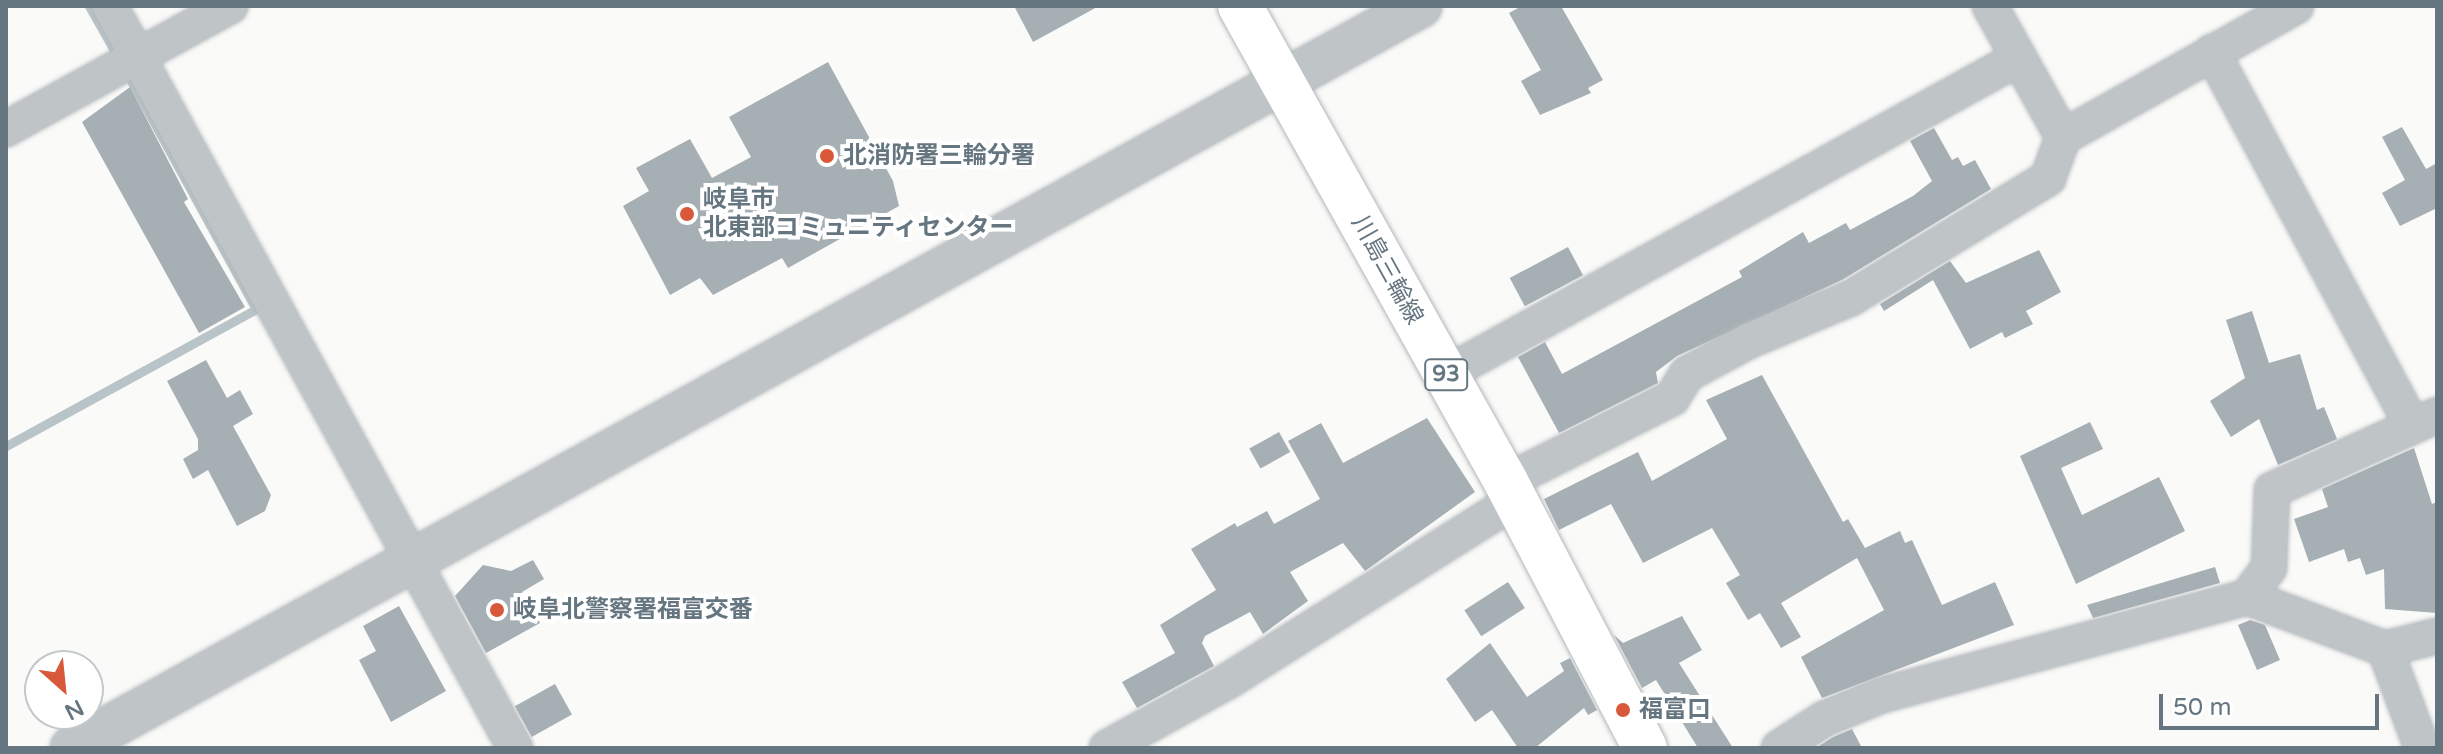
<!DOCTYPE html>
<meta charset="utf-8">
<style>
body{margin:0}
#map{position:relative;width:2443px;height:754px;overflow:hidden;background:#fafaf8;font-family:"Varela Round","Noto Sans JP",sans-serif}
div>[style]{position:absolute}
.stream>*{height:9px;margin:-4.5px;padding:0 4.5px;transform-origin:4.5px;border-radius:4.5px;background:#b8c4c8}
.building>*{inset:0;background:#a6afb4;transform-origin:0 0}
.roads{filter:drop-shadow(0 0 2px #b3b8bc) drop-shadow(0 0 2px #b3b8bc)}
.minor>*{height:34px;margin:-17px;padding:0 17px;transform-origin:17px;border-radius:17px;background:#bfc4c7}
.tertiary>*{height:42px;margin:-21px;padding:0 21px;transform-origin:21px;border-radius:21px;background:#bfc4c7}
.primary>*{height:44px;margin:-22px;padding:0 22px;transform-origin:22px;border-radius:22px;background:#fff}
.dots>*{width:22px;height:22px;translate:-50% -50%;box-sizing:border-box;border:4px solid #fff;border-radius:50%}
span{translate:-50% -50%;white-space:nowrap;text-align:center;line-height:1.15;-webkit-text-stroke:8px #fff;paint-order:stroke}
.shield-label span{padding:2px 6px;background:#fff;border:2px solid;border-radius:6px;-webkit-text-stroke-width:0}
.shield-label{font-size:22px;color:#667680;font-weight:700}
.poi-label{font-size:24px;color:#667680;font-weight:700}
.left{translate:0 -50%;text-align:left}
.street-label{font-size:24px;color:#667680}
.frame{position:absolute;inset:0;border:8px solid #667680;pointer-events:none}
.north{position:absolute;left:24px;top:650px;width:80px;height:80px;box-sizing:border-box;background:#fff;border:2px solid #c2c8cc;border-radius:50%;rotate:153deg;font-size:22px;font-weight:700;line-height:32px;text-align:center;color:#667680}
.north::after{content:'';display:block;margin:auto;width:28px;height:36px;background:#d7593a;clip-path:polygon(50% 0,100% 100%,50% 72%,0 100%)}
.scale{position:absolute;left:2159px;top:694px;width:220px;height:36px;box-sizing:border-box;border:4px solid #667680;border-top:0;padding-left:10px;font-size:24px;line-height:28px;white-space:nowrap;color:#667680;-webkit-text-stroke:6px #fff;paint-order:stroke}
</style>
<div id="map">
<div class="stream">
<div style="left:89px;top:6px;width:61px;rotate:60.5deg"></div>
<div style="left:6px;top:446px;width:285px;rotate:-28.7deg"></div>
<div style="left:256px;top:309px;width:270px;rotate:-118.7deg"></div>
</div>
<div class="building">
<div style="clip-path:polygon(1014px 6px,1099px 6px,1033px 42px)"></div>
<div style="clip-path:polygon(1522px 6px,1561px 6px,1603px 80px,1588px 88px,1591px 93px,1540px 115px,1521px 81px,1541px 70px,1509px 13px)"></div>
<div style="clip-path:polygon(828px 62px,893px 181px,899px 206px,788px 268px,782px 258px,713px 295px,700px 278px,670px 295px,623px 206px,649px 191px,636px 168px,690px 139px,712px 178px,751px 157px,729px 117px)"></div>
<div style="clip-path:polygon(130px 87px,188px 199px,184px 202px,245px 307px,199px 333px,82px 122px)"></div>
<div style="clip-path:polygon(2402px 127px,2426px 169px,2437px 163px,2437px 208px,2400px 226px,2382px 193px,2405px 180px,2382px 137px)"></div>
<div style="clip-path:polygon(1934px 128px,1952px 160px,1958px 157px,1963px 166px,1975px 160px,1991px 189px,1842px 280px,1677px 356px,1656px 372px,1658px 383px,1559px 433px,1518px 357px,1545px 342px,1562px 374px,1742px 277px,1739px 271px,1803px 232px,1809px 243px,1846px 223px,1850px 230px,1913px 196px,1932px 181px,1910px 141px)"></div>
<div style="left:1568px;top:247px;width:32px;height:66px;rotate:62deg"></div>
<div style="clip-path:polygon(2039px 250px,2061px 292px,2026px 311px,2033px 324px,2005px 338px,2002px 332px,1970px 349px,1933px 280px,1884px 311px,1880px 304px,1950px 261px,1966px 283px)"></div>
<div style="clip-path:polygon(2252px 311px,2269px 363px,2300px 354px,2317px 410px,2324px 407px,2337px 439px,2278px 465px,2259px 419px,2231px 437px,2210px 401px,2245px 378px,2226px 320px)"></div>
<div style="clip-path:polygon(206px 360px,227px 398px,240px 390px,253px 414px,233px 426px,271px 495px,265px 511px,237px 526px,208px 470px,193px 479px,183px 459px,198px 450px,198px 439px,167px 381px)"></div>
<div style="clip-path:polygon(1762px 375px,1843px 522px,1848px 519px,1865px 548px,1900px 531px,1905px 543px,1912px 540px,1942px 605px,1995px 582px,2014px 625px,1822px 698px,1801px 657px,1884px 610px,1857px 558px,1781px 603px,1801px 637px,1781px 648px,1760px 613px,1748px 620px,1726px 583px,1740px 575px,1712px 528px,1643px 563px,1611px 504px,1559px 530px,1544px 499px,1638px 452px,1652px 481px,1727px 439px,1706px 400px)"></div>
<div style="clip-path:polygon(1427px 418px,1475px 492px,1365px 571px,1343px 543px,1290px 572px,1308px 601px,1263px 634px,1250px 612px,1205px 636px,1202px 643px,1214px 666px,1137px 708px,1122px 682px,1175px 653px,1160px 625px,1216px 590px,1191px 549px,1235px 523px,1237px 527px,1267px 511px,1274px 524px,1320px 499px,1288px 441px,1321px 423px,1343px 463px)"></div>
<div style="clip-path:polygon(2090px 422px,2103px 449px,2061px 468px,2082px 515px,2159px 477px,2185px 531px,2076px 584px,2020px 456px)"></div>
<div style="left:1279px;top:432px;width:23px;height:34px;rotate:61deg"></div>
<div style="clip-path:polygon(2414px 448px,2432px 504px,2437px 502px,2437px 613px,2385px 609px,2384px 569px,2366px 575px,2360px 558px,2348px 562px,2344px 549px,2309px 562px,2294px 519px,2328px 507px,2322px 489px)"></div>
<div style="clip-path:polygon(533px 560px,544px 579px,522px 592px,540px 623px,486px 653px,455px 596px,483px 565px,511px 571px)"></div>
<div style="clip-path:polygon(2215px 567px,2220px 583px,2093px 618px,2087px 605px)"></div>
<div style="left:1508px;top:582px;width:31px;height:52px;rotate:57deg"></div>
<div style="clip-path:polygon(399px 606px,446px 691px,391px 722px,359px 660px,376px 651px,363px 626px)"></div>
<div style="clip-path:polygon(1682px 616px,1702px 650px,1679px 663px,1733px 748px,1698px 748px,1656px 680px,1642px 688px,1614px 635px,1623px 643px)"></div>
<div style="clip-path:polygon(2250px 620px,2265px 625px,2280px 660px,2257px 670px,2238px 625px)"></div>
<div style="clip-path:polygon(1490px 643px,1527px 697px,1564px 671px,1560px 663px,1570px 658px,1597px 710px,1588px 715px,1584px 708px,1535px 748px,1518px 748px,1492px 710px,1475px 722px,1446px 679px)"></div>
<div style="left:555px;top:684px;width:35px;height:46px;rotate:61deg"></div>
<div style="clip-path:polygon(1852px 729px,1862px 748px,1816px 748px,1833px 737px)"></div>
</div>
<div class="roads">
<div class="minor">
<div style="left:110px;top:6px;width:845px;rotate:61.37deg"></div>
<div style="left:1990px;top:6px;width:150px;rotate:60.9deg"></div>
<div style="left:2212px;top:52px;width:423px;rotate:61.8deg"></div>
<div style="left:6px;top:129px;width:256px;rotate:-28.8deg"></div>
<div style="left:1446px;top:374px;width:654px;rotate:-28.88deg"></div>
<div style="left:1506px;top:482px;width:186px;rotate:-26.8deg"></div>
<div style="left:1672px;top:398px;width:28px;rotate:-58deg"></div>
<div style="left:1687px;top:374px;width:69px;rotate:-28.4deg"></div>
<div style="left:1748px;top:341px;width:112px;rotate:-22.7deg"></div>
<div style="left:1851px;top:298px;width:231px;rotate:-31.3deg"></div>
<div style="left:2048px;top:178px;width:44px;rotate:-69.9deg"></div>
<div style="left:2063px;top:137px;width:267px;rotate:-29.3deg"></div>
<div style="left:2247px;top:597px;width:36px;rotate:-53deg"></div>
<div style="left:2269px;top:568px;width:78px;rotate:-87.8deg"></div>
<div style="left:2272px;top:490px;width:181px;rotate:-24.4deg"></div>
<div style="left:2385px;top:649px;width:54px;rotate:-14deg"></div>
<div style="left:1107px;top:748px;width:138px;rotate:-29deg"></div>
<div style="left:1228px;top:681px;width:339px;rotate:-32.2deg"></div>
<div style="left:1779px;top:748px;width:54px;rotate:-32.8deg"></div>
<div style="left:1824px;top:719px;width:63px;rotate:-22.5deg"></div>
<div style="left:1882px;top:695px;width:378px;rotate:-15deg"></div>
<div style="left:2247px;top:597px;width:147px;rotate:20.6deg"></div>
<div style="left:2385px;top:649px;width:106px;rotate:69.5deg"></div>
</div>
<div class="tertiary">
<div style="left:72px;top:748px;width:1539px;rotate:-28.83deg"></div>
</div>
<div class="primary">
<div style="left:1240px;top:6px;width:545px;rotate:60.8deg"></div>
<div style="left:1506px;top:482px;width:300px;rotate:62.4deg"></div>
</div>
</div>
<div class="dots">
<div style="left:827px;top:156px;background:#d7593a"></div>
<div style="left:687px;top:214px;background:#d7593a"></div>
<div style="left:497px;top:610px;background:#d7593a"></div>
<div style="left:1623px;top:710px;background:#d7593a"></div>
</div>
<div class="shield-label">
<span style="left:1446px;top:375px">93</span>
</div>
<div class="poi-label">
<span class="left" style="left:843px;top:156px">北消防署三輪分署</span>
<span class="left" style="left:703px;top:214px">岐阜市<br>北東部コミュニティセンター</span>
<span class="left" style="left:513px;top:610px">岐阜北警察署福富交番</span>
<span class="left" style="left:1639px;top:710px">福富口</span>
</div>
<div class="street-label">
<span style="left:1387px;top:270px;rotate:61deg">川島三輪線</span>
</div>
<div class="frame"></div>
<div class="north">N</div>
<div class="scale">50 m</div>
</div>
